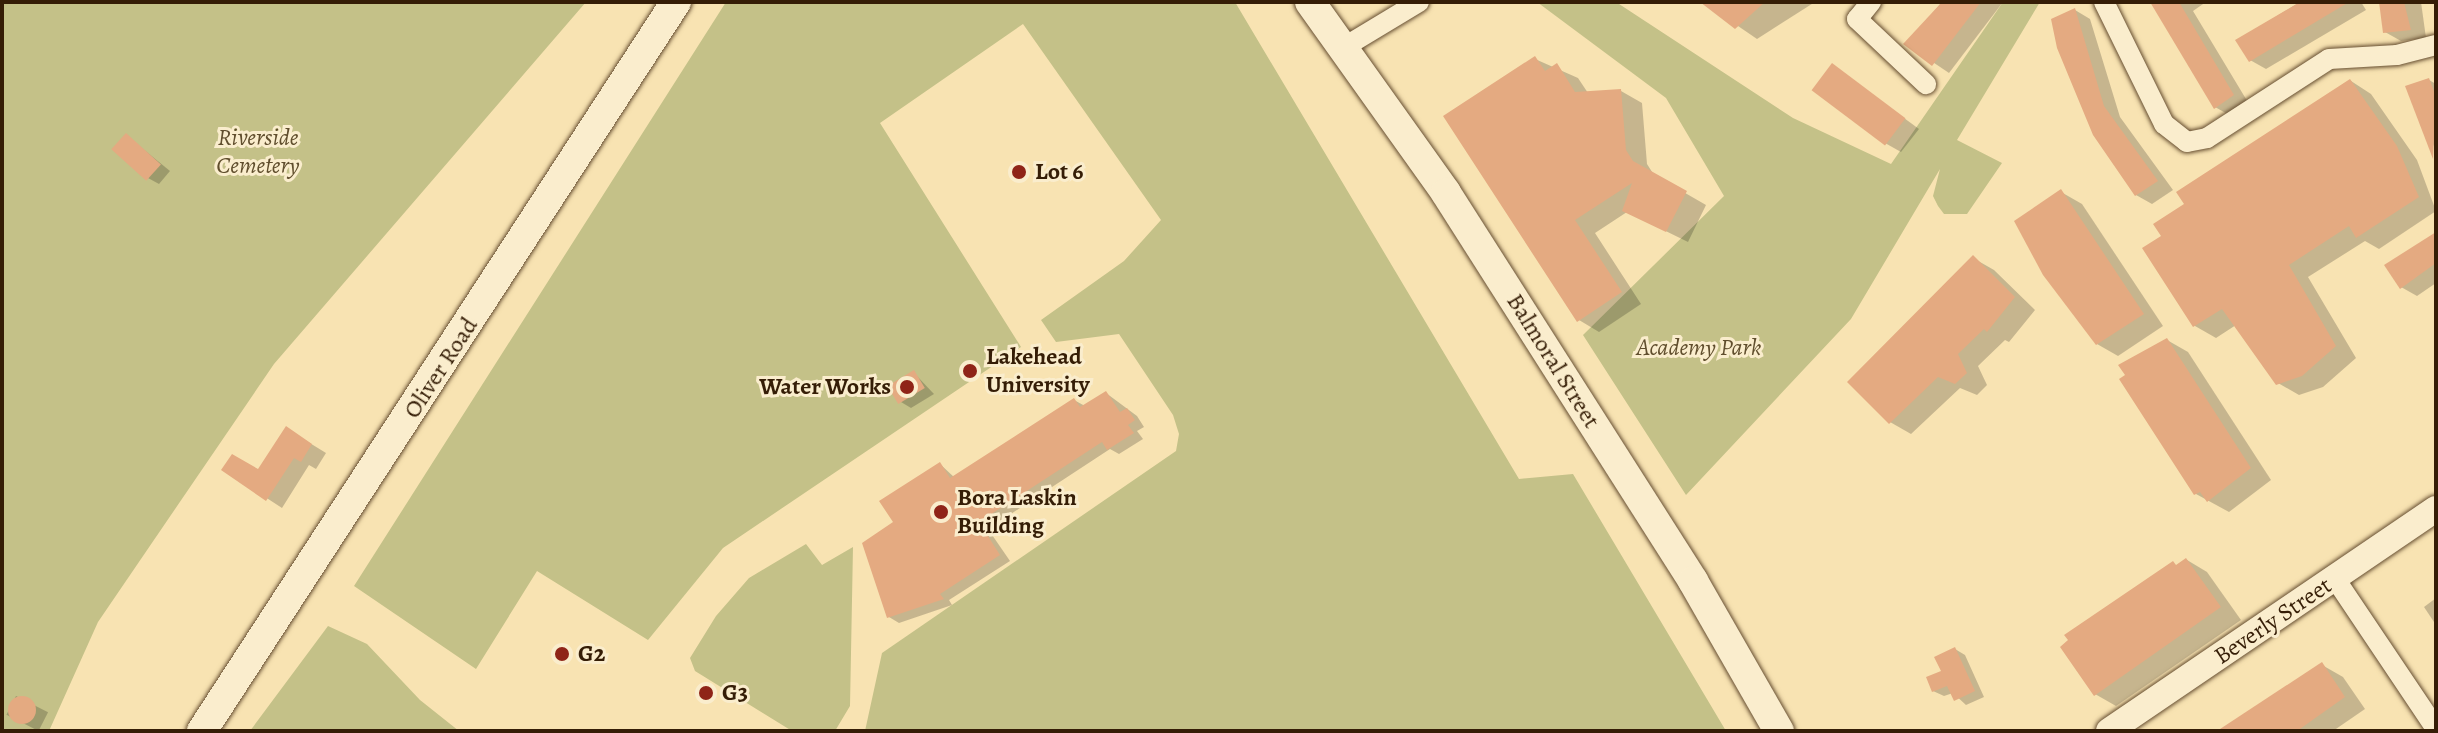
<!DOCTYPE html>
<style>
body{margin:0}
#map{position:relative;width:2438px;height:733px;overflow:hidden;background:#f8e3b2;font-family:Alegreya,serif}
div>[style]{position:absolute}
.green>*{inset:0;background:#c4c188}
.shadow>*{inset:0;background:#0003;transform-origin:0 0}
.building>*{inset:0;background:#e4aa81;transform-origin:0 0}
.round{border-radius:50%}
.roads{filter:drop-shadow(0 0 2px #664e31) drop-shadow(0 0 2px #664e31)}
.minor>*{height:20px;margin:-10px;padding:0 10px;transform-origin:10px;border-radius:10px;background:#faedcd}
.tertiary>*{height:26px;margin:-13px;padding:0 13px;transform-origin:13px;border-radius:13px;background:#faedcd}
.secondary>*{height:30px;margin:-15px;padding:0 15px;transform-origin:15px;border-radius:15px;background:#faedcd}
.dots>*{width:22px;height:22px;translate:-50% -50%;box-sizing:border-box;border:4px solid #faedcd;border-radius:50%}
span{translate:-50% -50%;white-space:nowrap;text-align:center;line-height:1.15;-webkit-text-stroke:6px #faedcd;paint-order:stroke}
.park-label{font-size:24px;color:#604e2d;font-style:italic}
.poi-label{font-size:24px;color:#351d06;font-weight:700}
.left{translate:0 -50%;text-align:left}
.right{translate:-100% -50%;text-align:right}
.street-label{font-size:24px;color:#351d06}
.frame{position:absolute;inset:0;border:4px solid #351d06;pointer-events:none}
</style>
<div id="map">
<div class="green">
<div style="clip-path:polygon(2px 2px,586px 2px,274px 364px,98px 622px,49px 731px,2px 731px)"></div>
<div style="clip-path:polygon(726px 2px,1235px 2px,1519px 479px,1573px 474px,1726px 731px,865px 731px,882px 653px,1176px 451px,1179px 434px,1173px 415px,1119px 334px,1056px 342px,1041px 320px,1124px 261px,1161px 220px,1023px 24px,880px 123px,1021px 347px,723px 548px,648px 640px,537px 571px,476px 669px,354px 586px)"></div>
<div style="clip-path:polygon(1537px 2px,1616px 2px,1793px 118px,1891px 164px,2003px 2px,2040px 2px,1957px 140px,2002px 163px,1967px 214px,1944px 214px,1938px 206px,1933px 196px,1940px 169px,1851px 319px,1686px 495px,1583px 335px,1724px 196px,1666px 98px)"></div>
<div style="clip-path:polygon(806px 544px,822px 565px,853px 547px,850px 706px,835px 731px,792px 731px,695px 671px,690px 658px,716px 616px,749px 578px)"></div>
<div style="clip-path:polygon(328px 626px,367px 644px,420px 700px,459px 731px,250px 731px)"></div>
</div>
<div class="shadow">
<div style="clip-path:polygon(1703px 2px,1815px 2px,1757px 39px)"></div>
<div style="clip-path:polygon(1942px 2px,2003px 2px,1949px 73px,1906px 44px)"></div>
<div style="clip-path:polygon(2152px 2px,2206px 2px,2193px 11px,2249px 104px,2231px 116px,2215px 107px)"></div>
<div style="clip-path:polygon(2300px 2px,2361px 2px,2366px 10px,2266px 69px,2250px 60px,2238px 40px)"></div>
<div style="clip-path:polygon(2385px 2px,2421px 2px,2426px 38px,2401px 41px,2385px 32px)"></div>
<div style="clip-path:polygon(2075px 10px,2090px 19px,2120px 117px,2173px 190px,2152px 204px,2136px 195px,2095px 134px)"></div>
<div style="clip-path:polygon(1535px 59px,1578px 78px,1588px 93px,1621px 91px,1642px 103px,1647px 164px,1654px 175px,1706px 205px,1688px 242px,1627px 212px,1595px 233px,1641px 304px,1599px 332px,1579px 320px)"></div>
<div style="clip-path:polygon(1833px 66px,1919px 129px,1901px 152px,1885px 143px)"></div>
<div style="clip-path:polygon(2429px 80px,2436px 84px,2436px 151px,2408px 87px)"></div>
<div style="clip-path:polygon(2351px 81px,2371px 94px,2417px 160px,2436px 211px,2379px 249px,2365px 241px,2308px 277px,2356px 358px,2323px 387px,2299px 395px,2278px 383px,2236px 325px,2216px 338px,2195px 326px,2164px 237px)"></div>
<div style="clip-path:polygon(127px 136px,170px 171px,159px 184px,148px 178px)"></div>
<div style="clip-path:polygon(2061px 192px,2082px 204px,2163px 326px,2118px 356px,2097px 344px)"></div>
<div style="clip-path:polygon(2436px 234px,2436px 283px,2417px 296px,2401px 287px)"></div>
<div style="clip-path:polygon(1973px 258px,1994px 270px,2035px 310px,2009px 342px,2005px 340px,1978px 366px,1987px 385px,1977px 395px,1960px 388px,1911px 434px,1890px 422px)"></div>
<div style="clip-path:polygon(2167px 340px,2188px 352px,2271px 480px,2229px 512px,2196px 494px)"></div>
<div style="clip-path:polygon(914px 373px,934px 394px,911px 408px,901px 402px)"></div>
<div style="clip-path:polygon(1106px 393px,1137px 416px,1144px 427px,1137px 431px,1143px 439px,1119px 454px,1110px 449px,988px 529px,1010px 561px,949px 600px,952px 605px,899px 623px,889px 617px,896px 523px,940px 464px,955px 478px,1074px 400px,1085px 406px)"></div>
<div style="clip-path:polygon(287px 429px,326px 453px,316px 469px,309px 465px,282px 508px,224px 470px,259px 472px)"></div>
<div style="clip-path:polygon(2187px 560px,2207px 572px,2241px 620px,2116px 706px,2095px 694px)"></div>
<div style="clip-path:polygon(2436px 598px,2436px 625px,2424px 607px)"></div>
<div style="clip-path:polygon(1955px 649px,1965px 655px,1984px 697px,1966px 705px,1953px 693px,1944px 696px,1933px 691px)"></div>
<div style="clip-path:polygon(2322px 665px,2343px 677px,2365px 709px,2333px 731px,2224px 731px)"></div>
<div style="left:16px;top:696px;width:36px;height:21px;rotate:27deg"></div>
</div>
<div class="building">
<div style="clip-path:polygon(1700px 2px,1765px 2px,1735px 29px)"></div>
<div style="clip-path:polygon(1942px 2px,1981px 2px,1932px 66px,1903px 44px)"></div>
<div style="clip-path:polygon(2150px 2px,2179px 2px,2234px 95px,2214px 109px)"></div>
<div style="clip-path:polygon(2300px 2px,2349px 2px,2249px 62px,2235px 40px)"></div>
<div style="clip-path:polygon(2379px 2px,2404px 2px,2411px 30px,2383px 33px)"></div>
<div style="clip-path:polygon(2075px 8px,2104px 106px,2158px 181px,2135px 196px,2093px 135px,2057px 48px,2051px 19px)"></div>
<div style="clip-path:polygon(1535px 56px,1545px 71px,1557px 63px,1575px 92px,1621px 89px,1626px 150px,1633px 161px,1687px 191px,1666px 232px,1622px 211px,1632px 183px,1575px 220px,1622px 292px,1577px 322px,1443px 116px)"></div>
<div style="left:1832px;top:63px;width:92px;height:34px;rotate:37deg"></div>
<div style="clip-path:polygon(2429px 78px,2436px 97px,2433px 159px,2405px 86px)"></div>
<div style="clip-path:polygon(2350px 79px,2397px 146px,2419px 197px,2356px 238px,2349px 226px,2289px 265px,2336px 346px,2302px 376px,2276px 385px,2222px 309px,2193px 327px,2142px 248px,2161px 236px,2153px 224px,2184px 204px,2176px 192px)"></div>
<div style="left:126px;top:133px;width:47px;height:22px;rotate:42deg"></div>
<div style="clip-path:polygon(2061px 189px,2144px 314px,2096px 345px,2043px 275px,2014px 221px)"></div>
<div style="clip-path:polygon(2436px 232px,2436px 263px,2400px 289px,2384px 265px)"></div>
<div style="clip-path:polygon(1973px 255px,2015px 297px,1987px 332px,1984px 329px,1958px 354px,1967px 373px,1955px 384px,1938px 377px,1889px 424px,1847px 382px)"></div>
<div style="clip-path:polygon(2167px 338px,2251px 468px,2207px 502px,2200px 492px,2194px 495px,2119px 379px,2125px 375px,2118px 365px)"></div>
<div style="left:914px;top:370px;width:21px;height:31px;rotate:59deg"></div>
<div style="clip-path:polygon(1106px 391px,1120px 412px,1127px 408px,1135px 420px,1128px 425px,1134px 433px,1107px 450px,1102px 442px,979px 522px,1000px 555px,940px 594px,944px 599px,887px 618px,862px 543px,893px 522px,879px 501px,940px 462px,950px 478px,1074px 398px,1080px 407px)"></div>
<div style="clip-path:polygon(286px 426px,312px 444px,301px 462px,294px 458px,266px 501px,221px 470px,232px 454px,258px 469px)"></div>
<div style="clip-path:polygon(2186px 558px,2221px 607px,2094px 696px,2060px 647px,2068px 640px,2064px 635px,2173px 561px,2176px 565px)"></div>
<div style="clip-path:polygon(1955px 647px,1975px 691px,1954px 701px,1947px 686px,1932px 692px,1926px 677px,1941px 671px,1934px 657px)"></div>
<div style="clip-path:polygon(2322px 662px,2345px 697px,2297px 731px,2217px 731px)"></div>
<div class="round" style="left:8px;top:696px;width:28px;height:28px"></div>
</div>
<div class="roads">
<div class="minor">
<div style="left:1871px;top:2px;width:22px;rotate:129deg"></div>
<div style="left:1857px;top:19px;width:95px;rotate:43.3deg"></div>
<div style="left:2104px;top:2px;width:136px;rotate:63.8deg"></div>
<div style="left:2164px;top:124px;width:29px;rotate:38deg"></div>
<div style="left:2187px;top:142px;width:20px;rotate:-11deg"></div>
<div style="left:2207px;top:138px;width:145px;rotate:-32.9deg"></div>
<div style="left:2329px;top:59px;width:68px;rotate:-3.4deg"></div>
<div style="left:2397px;top:55px;width:40px;rotate:-14.4deg"></div>
<div style="left:1341px;top:49px;width:91px;rotate:-31.1deg"></div>
<div style="left:2336px;top:580px;width:179px;rotate:56.1deg"></div>
</div>
<div class="tertiary">
<div style="left:2109px;top:731px;width:395px;rotate:-34.2deg"></div>
</div>
<div class="secondary">
<div style="left:1310px;top:2px;width:234px;rotate:54.5deg"></div>
<div style="left:1446px;top:193px;width:460px;rotate:57.5deg"></div>
<div style="left:1693px;top:581px;width:173px;rotate:60.2deg"></div>
<div style="left:202px;top:731px;width:870px;rotate:-56.97deg"></div>
</div>
</div>
<div class="dots">
<div style="left:1019px;top:172px;background:#8f2418"></div>
<div style="left:970px;top:371px;background:#8f2418"></div>
<div style="left:907px;top:387px;background:#8f2418"></div>
<div style="left:941px;top:512px;background:#8f2418"></div>
<div style="left:562px;top:654px;background:#8f2418"></div>
<div style="left:706px;top:693px;background:#8f2418"></div>
</div>
<div class="park-label">
<span style="left:258px;top:152px">Riverside<br>Cemetery</span>
<span style="left:1699px;top:348px">Academy Park</span>
</div>
<div class="poi-label">
<span class="left" style="left:1035px;top:172px">Lot 6</span>
<span class="left" style="left:986px;top:371px">Lakehead<br>University</span>
<span class="right" style="left:891px;top:387px">Water Works</span>
<span class="left" style="left:957px;top:512px">Bora Laskin<br>Building</span>
<span class="left" style="left:578px;top:654px">G2</span>
<span class="left" style="left:722px;top:693px">G3</span>
</div>
<div class="street-label">
<span style="left:1553px;top:361px;rotate:58deg">Balmoral Street</span>
<span style="left:441px;top:368px;rotate:-57deg">Oliver Road</span>
<span style="left:2273px;top:621px;rotate:-34deg">Beverly Street</span>
</div>
<div class="frame"></div>
</div>
